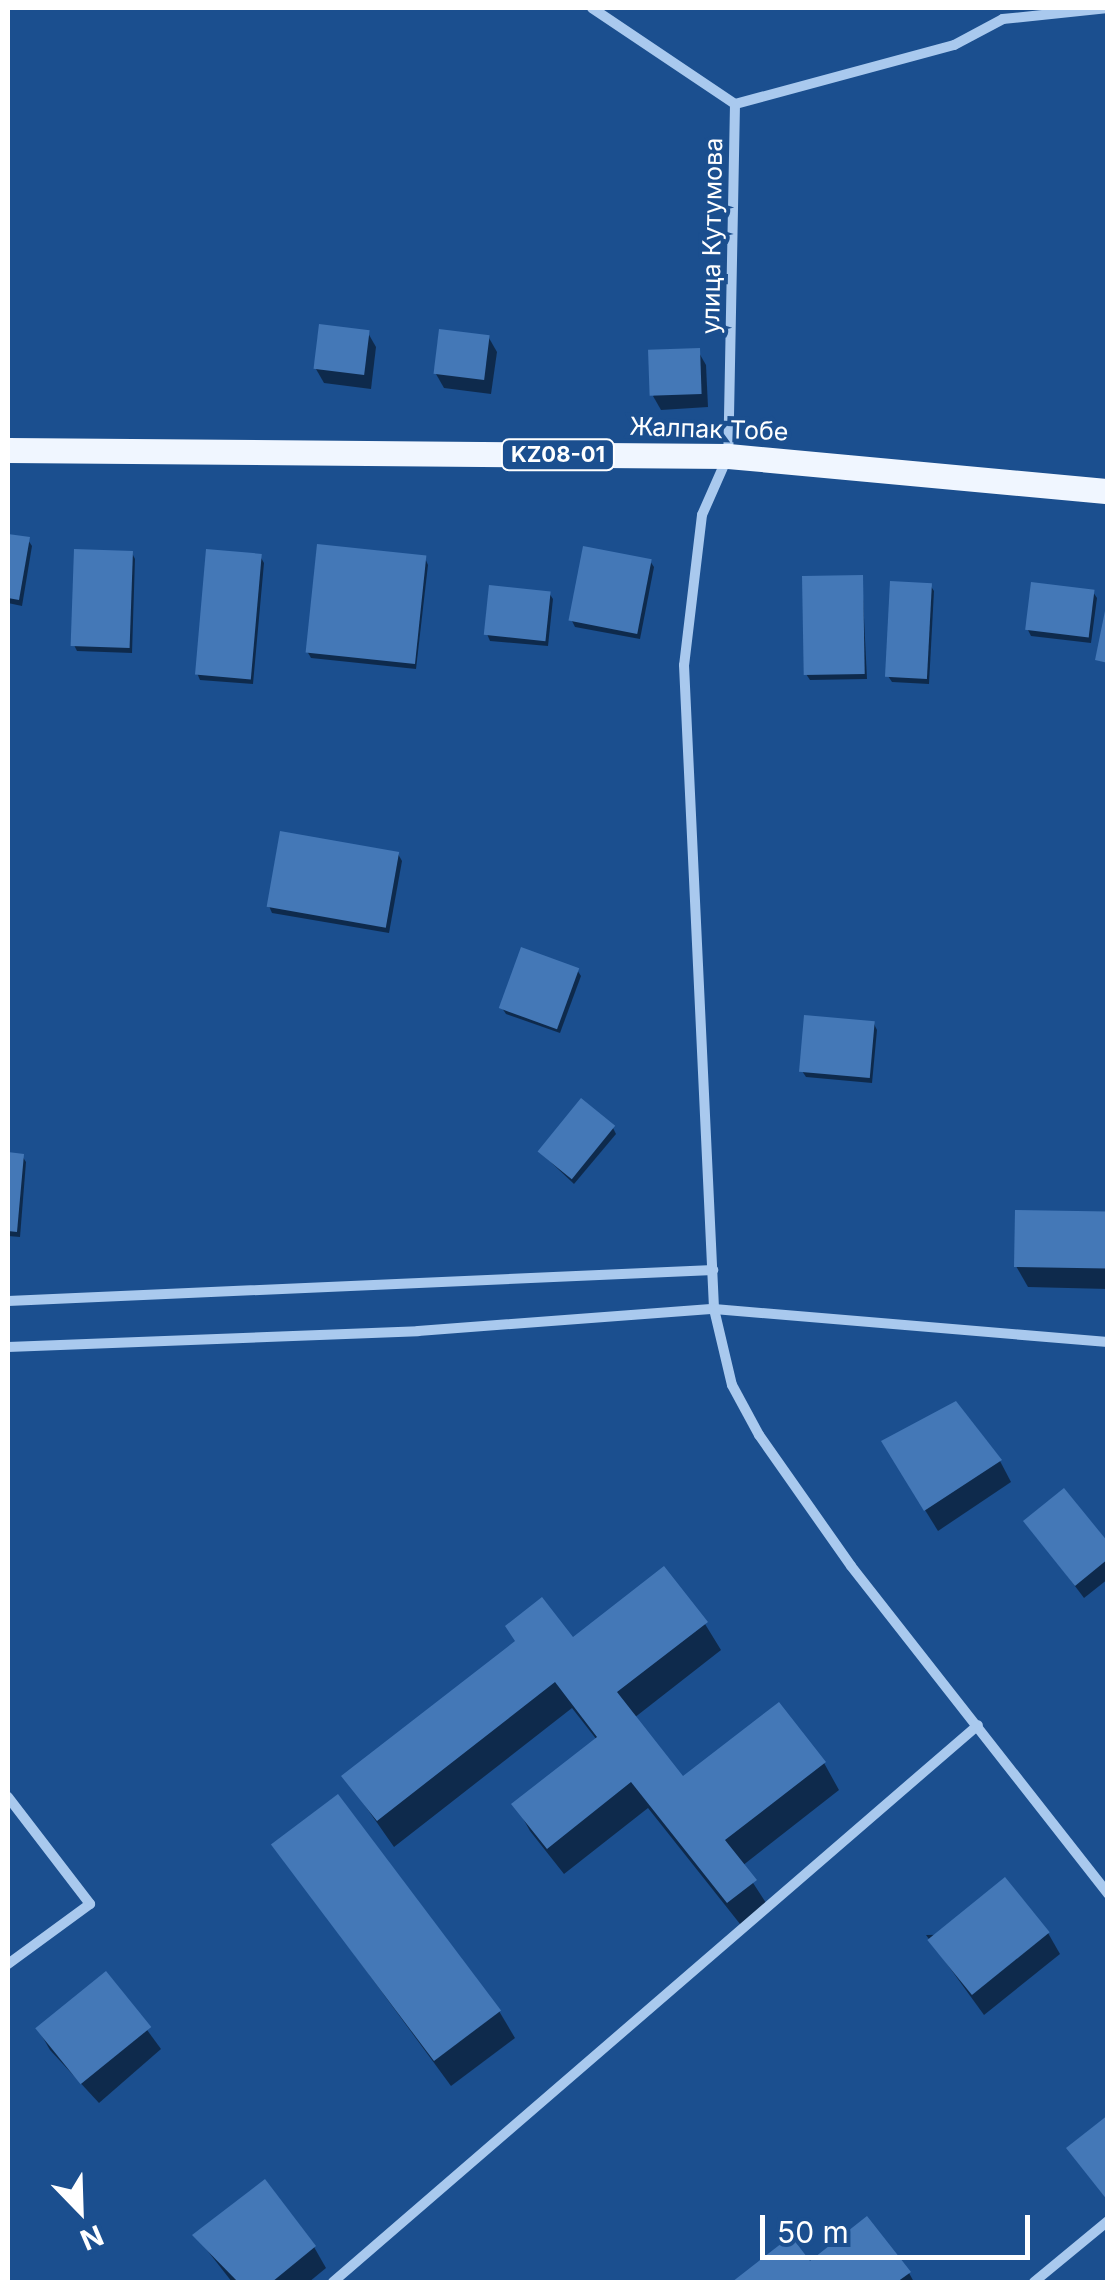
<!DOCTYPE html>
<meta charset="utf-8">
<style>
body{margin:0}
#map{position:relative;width:1115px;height:2290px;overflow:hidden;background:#1b4f8f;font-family:Inter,sans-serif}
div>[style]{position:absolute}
.shadow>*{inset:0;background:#0007}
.building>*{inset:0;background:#4478b7;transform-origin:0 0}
.street>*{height:10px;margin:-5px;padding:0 5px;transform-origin:5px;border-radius:5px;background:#a9c9ee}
.primary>*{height:25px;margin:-12.5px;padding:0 12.5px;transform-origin:12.5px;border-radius:12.5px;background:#f0f6ff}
span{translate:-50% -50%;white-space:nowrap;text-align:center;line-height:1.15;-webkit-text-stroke:8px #1b4f8f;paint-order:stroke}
.shield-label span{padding:2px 8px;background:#1b4f8f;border:2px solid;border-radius:8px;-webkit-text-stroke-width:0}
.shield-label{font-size:22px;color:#fff;font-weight:700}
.street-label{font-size:25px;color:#fff}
.frame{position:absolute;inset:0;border:10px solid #fff;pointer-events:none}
.north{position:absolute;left:30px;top:2160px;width:100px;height:100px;-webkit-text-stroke:8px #1b4f8f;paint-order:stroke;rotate:157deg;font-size:28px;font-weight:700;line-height:40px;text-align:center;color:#fff}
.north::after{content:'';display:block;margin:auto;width:35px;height:45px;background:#fff;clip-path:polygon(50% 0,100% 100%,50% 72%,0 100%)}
.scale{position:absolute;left:760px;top:2215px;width:270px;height:45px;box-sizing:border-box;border:5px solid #fff;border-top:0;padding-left:12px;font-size:30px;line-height:35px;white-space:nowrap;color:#fff;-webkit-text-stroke:8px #1b4f8f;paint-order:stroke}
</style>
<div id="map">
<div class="shadow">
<div style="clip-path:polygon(368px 333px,376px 347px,371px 389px,324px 383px,316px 369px)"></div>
<div style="clip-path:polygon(489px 338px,497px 352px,491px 394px,444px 388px,436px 374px)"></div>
<div style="clip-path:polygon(698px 351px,706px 365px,708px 407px,661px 410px,653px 396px)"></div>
<div style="clip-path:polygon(8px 536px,28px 540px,32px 546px,22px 606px,8px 603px)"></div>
<div style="clip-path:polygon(132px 553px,135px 559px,132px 653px,77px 651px,74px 645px)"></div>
<div style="clip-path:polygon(260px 556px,264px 563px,253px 684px,200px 680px,197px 673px)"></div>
<div style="clip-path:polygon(425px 558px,428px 565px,416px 669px,311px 658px,307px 651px)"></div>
<div style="clip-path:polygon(650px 561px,654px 567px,640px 639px,575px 627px,572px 621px)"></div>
<div style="clip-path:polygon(862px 577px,867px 679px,810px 680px,806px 674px)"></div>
<div style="clip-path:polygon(930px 585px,934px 591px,929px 684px,892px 682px,888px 676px)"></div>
<div style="clip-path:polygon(1093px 592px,1097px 598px,1091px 643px,1031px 636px,1028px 630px)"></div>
<div style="clip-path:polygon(549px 593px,553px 599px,548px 646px,490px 641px,487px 634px)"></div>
<div style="clip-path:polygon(398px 854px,402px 861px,389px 933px,272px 913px,269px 906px)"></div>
<div style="clip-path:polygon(577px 970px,581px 976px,560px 1033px,506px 1014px,502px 1008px)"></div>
<div style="clip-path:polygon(874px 1024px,877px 1030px,872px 1083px,806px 1077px,802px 1071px)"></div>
<div style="clip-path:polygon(613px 1128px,616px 1134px,574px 1184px,539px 1151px)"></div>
<div style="clip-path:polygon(8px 1155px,22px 1156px,26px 1162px,20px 1237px,8px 1236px)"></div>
<div style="clip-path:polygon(1108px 1215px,1108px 1289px,1028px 1287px,1016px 1266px)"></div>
<div style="clip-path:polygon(1000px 1461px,1011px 1482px,938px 1531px,896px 1463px)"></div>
<div style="clip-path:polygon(1026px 1521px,1108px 1546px,1108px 1579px,1084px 1598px)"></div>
<div style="clip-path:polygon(705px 1624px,721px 1650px,634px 1718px,683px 1780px,824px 1763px,839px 1790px,742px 1866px,770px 1909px,744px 1929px,648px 1808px,564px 1874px,530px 1831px,515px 1804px,597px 1740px,572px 1708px,394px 1847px,345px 1777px,572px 1640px)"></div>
<div style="clip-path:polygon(274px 1845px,499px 2011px,515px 2038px,451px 2086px)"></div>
<div style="clip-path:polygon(1048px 1933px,1060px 1954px,984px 2015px,926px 1935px)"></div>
<div style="clip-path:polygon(106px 1974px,161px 2049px,99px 2103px,50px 2050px,38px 2029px)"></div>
<div style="clip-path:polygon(196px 2236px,314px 2247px,326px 2268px,309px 2282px,232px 2282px)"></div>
<div style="clip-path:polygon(790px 2240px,810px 2264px,909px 2273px,914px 2282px,736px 2282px)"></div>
</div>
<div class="building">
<div style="left:319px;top:324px;width:51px;height:45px;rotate:7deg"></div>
<div style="left:439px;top:329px;width:51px;height:45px;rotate:7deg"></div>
<div style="left:700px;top:348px;width:46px;height:52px;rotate:88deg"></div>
<div style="clip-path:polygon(8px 534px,30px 537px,19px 600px,8px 598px)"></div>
<div style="left:317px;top:544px;width:110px;height:109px;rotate:6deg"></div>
<div style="left:583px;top:546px;width:70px;height:76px;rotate:11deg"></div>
<div style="left:74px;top:549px;width:59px;height:97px;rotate:2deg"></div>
<div style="left:206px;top:549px;width:56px;height:126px;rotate:5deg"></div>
<div style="left:863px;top:575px;width:99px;height:61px;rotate:89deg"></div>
<div style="left:890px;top:581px;width:42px;height:96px;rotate:3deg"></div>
<div style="left:1031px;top:582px;width:64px;height:48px;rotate:7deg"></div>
<div style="left:489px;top:585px;width:62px;height:50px;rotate:6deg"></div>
<div style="clip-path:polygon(1106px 606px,1108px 606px,1108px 663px,1095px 660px)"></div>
<div style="left:280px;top:831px;width:121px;height:77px;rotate:10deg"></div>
<div style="left:521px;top:947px;width:62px;height:65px;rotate:20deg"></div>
<div style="left:804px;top:1015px;width:71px;height:57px;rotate:5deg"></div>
<div style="left:581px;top:1098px;width:44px;height:69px;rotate:39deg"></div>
<div style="clip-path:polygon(8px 1152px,24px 1154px,17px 1232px,8px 1231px)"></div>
<div style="left:1015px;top:1210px;width:93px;height:57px;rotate:1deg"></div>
<div style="clip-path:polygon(956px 1401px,1002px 1460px,924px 1511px,881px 1441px)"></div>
<div style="clip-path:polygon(1064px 1488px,1108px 1542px,1108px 1559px,1075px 1586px,1023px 1521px)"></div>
<div style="clip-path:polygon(664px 1566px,708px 1622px,617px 1692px,683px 1776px,779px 1702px,826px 1762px,725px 1840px,757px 1880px,727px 1903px,631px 1782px,547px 1849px,511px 1804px,597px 1737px,555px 1682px,377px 1821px,341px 1776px,515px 1641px,505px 1626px,542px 1597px,573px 1637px)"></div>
<div style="left:338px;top:1794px;width:271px;height:84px;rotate:53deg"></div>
<div style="left:1005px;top:1877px;width:71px;height:100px;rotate:51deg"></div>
<div style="left:106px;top:1971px;width:72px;height:91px;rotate:51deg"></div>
<div style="clip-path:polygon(1108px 2115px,1108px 2201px,1066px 2148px)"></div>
<div style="clip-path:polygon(265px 2179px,316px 2246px,272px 2282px,238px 2282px,192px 2235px)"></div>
<div style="clip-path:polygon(867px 2216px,911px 2272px,897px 2282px,732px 2282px,791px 2236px,810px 2261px)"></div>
</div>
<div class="street">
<div style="left:592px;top:8px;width:172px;rotate:33.9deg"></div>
<div style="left:1108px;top:8px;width:106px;rotate:174deg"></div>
<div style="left:1003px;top:19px;width:55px;rotate:152deg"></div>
<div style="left:954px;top:45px;width:227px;rotate:164.9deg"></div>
<div style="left:735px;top:104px;width:352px;rotate:91.1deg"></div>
<div style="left:728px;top:456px;width:64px;rotate:113.8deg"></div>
<div style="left:702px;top:515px;width:151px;rotate:96.8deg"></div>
<div style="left:684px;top:665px;width:645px;rotate:87.33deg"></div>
<div style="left:714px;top:1309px;width:78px;rotate:76.7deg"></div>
<div style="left:732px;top:1385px;width:57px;rotate:61.6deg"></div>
<div style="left:759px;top:1435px;width:160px;rotate:54.9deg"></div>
<div style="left:851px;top:1566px;width:417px;rotate:51.9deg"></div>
<div style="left:8px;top:1301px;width:706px;rotate:-2.52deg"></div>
<div style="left:8px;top:1347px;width:410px;rotate:-2.2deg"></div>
<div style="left:418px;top:1331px;width:297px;rotate:-4.3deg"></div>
<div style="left:714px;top:1309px;width:395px;rotate:4.8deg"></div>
<div style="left:8px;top:1797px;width:135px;rotate:52.5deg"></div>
<div style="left:90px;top:1904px;width:102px;rotate:143.8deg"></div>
<div style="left:333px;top:2282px;width:852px;rotate:-40.81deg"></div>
<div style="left:1034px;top:2282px;width:96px;rotate:-39.5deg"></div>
</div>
<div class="primary">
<div style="left:8px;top:450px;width:720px;rotate:0.48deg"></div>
<div style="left:728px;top:456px;width:382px;rotate:5.3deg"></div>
</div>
<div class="shield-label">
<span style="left:558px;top:455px">KZ08-01</span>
</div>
<div class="street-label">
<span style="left:712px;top:236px;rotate:-89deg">улица Кутумова</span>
<span style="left:709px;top:429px;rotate:2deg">Жалпак Тобе</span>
</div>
<div class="frame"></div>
<div class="north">N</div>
<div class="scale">50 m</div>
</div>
